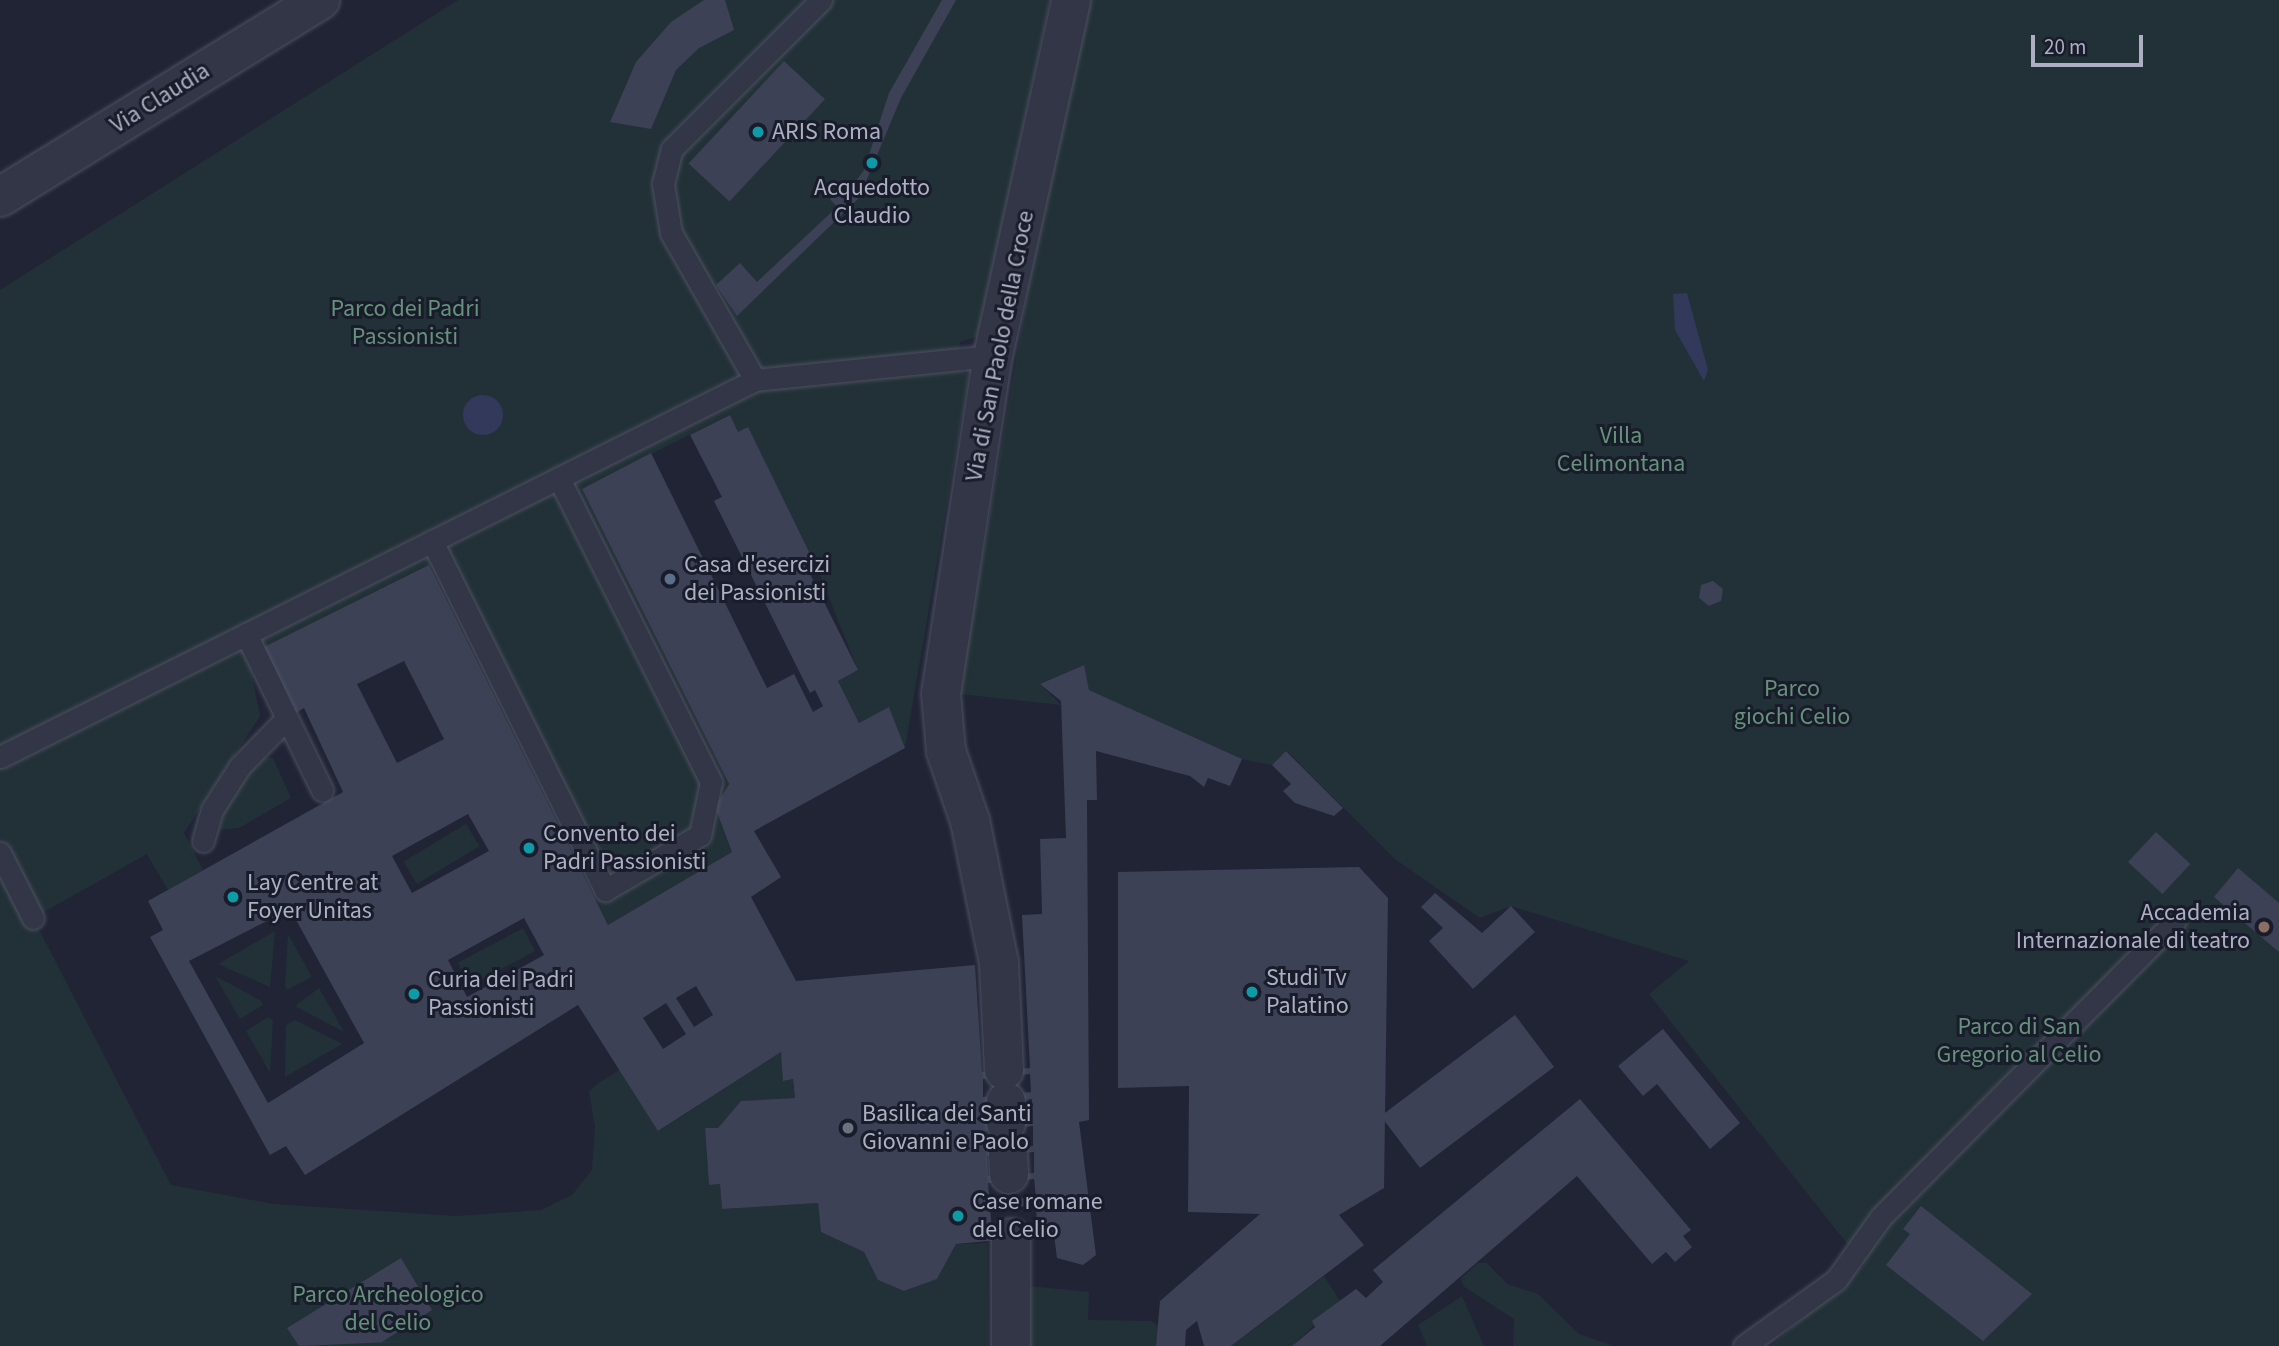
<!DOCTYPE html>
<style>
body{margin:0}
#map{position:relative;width:2279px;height:1346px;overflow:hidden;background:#202435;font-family:"Source Sans 3",sans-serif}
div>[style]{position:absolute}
.green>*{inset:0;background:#223137;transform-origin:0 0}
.water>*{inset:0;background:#32395a}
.round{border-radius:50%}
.building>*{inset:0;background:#3c4156;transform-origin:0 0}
.minor-tunnel>*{height:38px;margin-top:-19px;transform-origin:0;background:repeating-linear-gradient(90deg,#3c4051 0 38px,transparent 0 57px)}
.roads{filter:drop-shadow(0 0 2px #4d5161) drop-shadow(0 0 2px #4d5161)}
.service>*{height:21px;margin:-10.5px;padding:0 10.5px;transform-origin:10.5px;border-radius:10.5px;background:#333646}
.minor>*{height:38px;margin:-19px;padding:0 19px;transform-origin:19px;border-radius:19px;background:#333646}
.tertiary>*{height:38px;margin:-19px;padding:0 19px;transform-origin:19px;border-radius:19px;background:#333646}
.dots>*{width:19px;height:19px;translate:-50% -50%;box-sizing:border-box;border:4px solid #191c2a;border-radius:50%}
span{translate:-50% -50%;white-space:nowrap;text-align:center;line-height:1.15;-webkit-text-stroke:6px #191c2a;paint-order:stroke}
.street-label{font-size:24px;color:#adb0c3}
.poi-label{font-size:24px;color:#adb0c3}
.left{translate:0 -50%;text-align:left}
.right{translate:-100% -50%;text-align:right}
.park-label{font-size:24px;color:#65927a}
.scale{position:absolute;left:2031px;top:35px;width:112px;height:32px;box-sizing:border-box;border:4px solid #adb0c3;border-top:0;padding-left:9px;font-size:21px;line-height:24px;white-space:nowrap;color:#adb0c3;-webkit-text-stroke:5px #191c2a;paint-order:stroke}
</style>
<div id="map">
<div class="green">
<div style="clip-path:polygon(458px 0,1050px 0,978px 336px,960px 342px,957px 369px,969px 375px,905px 748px,889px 707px,859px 723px,838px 681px,858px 670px,817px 568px,748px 428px,738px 432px,729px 415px,582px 489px,729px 784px,715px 807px,732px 852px,608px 925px,429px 565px,249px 660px,260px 716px,184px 833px,203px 870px,168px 890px,147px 854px,33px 918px,171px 1185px,274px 1204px,456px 1216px,541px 1210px,572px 1195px,592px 1170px,595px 1127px,589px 1091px,600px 1082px,620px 1070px,659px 1131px,781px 1052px,784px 1081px,793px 1079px,795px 1098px,741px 1101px,718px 1128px,705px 1129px,709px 1185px,720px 1184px,722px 1209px,818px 1203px,821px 1232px,864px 1252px,878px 1280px,904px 1291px,937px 1279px,956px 1244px,987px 1243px,988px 1346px,0 1346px,0 290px)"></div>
<div style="clip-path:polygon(1089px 0,2279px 0,2279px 1346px,1771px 1346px,1864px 1265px,1649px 994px,1689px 961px,1511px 906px,1480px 918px,1396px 860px,1287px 751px,1272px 765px,1242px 759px,1089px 690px,1083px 665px,1040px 684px,1061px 705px,959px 694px,1050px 162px)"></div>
<div style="clip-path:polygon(258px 758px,273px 758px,291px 798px,239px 828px,219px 830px,227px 803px)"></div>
<div style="left:466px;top:824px;width:26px;height:73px;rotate:59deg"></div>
<div style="left:523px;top:928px;width:26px;height:74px;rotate:62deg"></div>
<div style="clip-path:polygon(275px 931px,270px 987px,218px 964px)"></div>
<div style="clip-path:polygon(288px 934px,312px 977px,287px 990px,285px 985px)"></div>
<div style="clip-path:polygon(215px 976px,260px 1000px,263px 1005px,240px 1019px)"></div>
<div style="clip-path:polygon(319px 988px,344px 1032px,295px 1006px)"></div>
<div style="clip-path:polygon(268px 1017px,273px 1020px,270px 1073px,246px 1031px)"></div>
<div style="clip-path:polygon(295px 1020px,342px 1044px,285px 1077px,286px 1025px)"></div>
<div style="clip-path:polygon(1478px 1263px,1487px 1263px,1507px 1284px,1538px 1294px,1579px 1334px,1614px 1346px,1513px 1346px,1514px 1319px,1463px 1286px,1461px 1278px)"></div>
<div style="clip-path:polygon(1324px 1276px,1340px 1301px,1292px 1346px,1231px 1346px)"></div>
<div style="clip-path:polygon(1028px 1286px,1089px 1292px,1088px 1320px,1151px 1321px,1158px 1326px,1156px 1346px,1028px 1346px)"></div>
<div style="clip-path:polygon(1462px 1296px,1484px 1346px,1427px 1346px,1418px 1325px)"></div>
</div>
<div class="water">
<div style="clip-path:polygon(1687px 293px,1708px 370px,1704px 381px,1675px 330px,1673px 294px)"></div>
<div class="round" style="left:463px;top:395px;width:40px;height:40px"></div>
</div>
<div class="building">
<div style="clip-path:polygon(704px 0,725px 0,734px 30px,699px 48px,676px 70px,651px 129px,610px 122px,636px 62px,671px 22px)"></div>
<div style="clip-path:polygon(942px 0,956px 0,901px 98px,859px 198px,737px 316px,716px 285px,740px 263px,757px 282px,837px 207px,830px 199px,836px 192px,843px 199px,864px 170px,889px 93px)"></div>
<div style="left:784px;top:61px;width:56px;height:140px;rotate:43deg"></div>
<div style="clip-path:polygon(evenodd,730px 415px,738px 432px,748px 427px,817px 568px,809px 572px,858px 670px,838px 681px,859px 723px,889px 707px,905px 748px,754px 831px,781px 877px,751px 897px,796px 981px,975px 965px,982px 1072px,1030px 1068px,1022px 915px,1042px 914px,1040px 839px,1066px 838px,1061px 701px,1040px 684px,1084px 665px,1089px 690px,1242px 759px,1230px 786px,1208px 778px,1204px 787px,1190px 776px,1096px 751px,1097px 800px,1087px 800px,1089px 1120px,1079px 1122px,1096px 1255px,1083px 1265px,1057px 1258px,1054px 1235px,956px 1244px,937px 1279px,904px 1291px,878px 1280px,864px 1252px,821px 1232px,818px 1203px,722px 1209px,720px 1184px,709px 1185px,705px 1128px,718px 1128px,741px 1101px,795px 1098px,793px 1079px,783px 1081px,781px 1052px,658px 1131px,578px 1005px,305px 1175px,286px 1146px,270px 1155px,150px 937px,163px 930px,148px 901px,343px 792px,304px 708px,296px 713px,264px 647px,429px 565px,608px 925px,732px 852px,715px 807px,729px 784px,582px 489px,651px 453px,767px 688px,794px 674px,813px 712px,823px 706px,815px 690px,810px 693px,714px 501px,722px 497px,690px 435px,730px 415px,404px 661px,444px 739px,397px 763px,357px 684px,404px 661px,730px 415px,468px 814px,489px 851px,412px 893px,392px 856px,468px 814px,730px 415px,290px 909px,364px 1043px,268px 1103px,189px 961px,290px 909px,730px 415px,524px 918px,544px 955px,467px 997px,448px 960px,524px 918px,730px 415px,696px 986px,713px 1015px,694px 1027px,676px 998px,696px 986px,730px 415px,666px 1003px,686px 1034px,663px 1049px,643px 1018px,666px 1003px,730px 415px,1030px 1074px,1031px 1092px,983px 1097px,983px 1079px,1030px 1074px,730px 415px,1032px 1099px,1032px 1120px,985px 1124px,984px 1104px,1032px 1099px,730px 415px,1033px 1126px,1033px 1146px,987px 1149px,986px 1131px,1033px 1126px,730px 415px,1034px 1152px,1034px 1173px,988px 1176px,987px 1156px,1034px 1152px,730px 415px,1034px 1179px,1036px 1198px,990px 1202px,988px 1183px,1034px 1179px,730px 415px,1036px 1205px,1037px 1227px,992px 1229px,990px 1209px,1036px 1205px)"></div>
<div style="clip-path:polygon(1713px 581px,1723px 589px,1721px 601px,1709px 606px,1699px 598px,1701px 585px)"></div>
<div style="clip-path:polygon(1286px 751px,1343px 808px,1334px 816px,1295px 803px,1283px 791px,1291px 784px,1272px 765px)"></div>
<div style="left:2156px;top:832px;width:47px;height:41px;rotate:43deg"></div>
<div style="clip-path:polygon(1359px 867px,1388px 898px,1384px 1188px,1339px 1215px,1364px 1245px,1231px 1346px,1204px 1346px,1197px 1321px,1186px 1330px,1185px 1346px,1156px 1346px,1160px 1301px,1260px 1214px,1188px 1212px,1189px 1086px,1118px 1088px,1118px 872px)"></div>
<div style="clip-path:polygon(2238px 868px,2279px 903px,2279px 952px,2214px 897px)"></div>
<div style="clip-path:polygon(1435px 893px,1482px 933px,1511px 906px,1535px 932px,1473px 989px,1429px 941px,1443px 928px,1421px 907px)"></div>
<div style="left:1515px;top:1015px;width:65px;height:168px;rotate:53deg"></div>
<div style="clip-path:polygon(1663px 1029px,1740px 1123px,1710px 1149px,1657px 1084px,1643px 1096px,1618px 1066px)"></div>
<div style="clip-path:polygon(1580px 1099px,1691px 1230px,1683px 1236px,1692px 1247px,1675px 1262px,1666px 1252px,1652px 1264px,1577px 1176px,1380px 1346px,1292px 1346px,1315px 1327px,1312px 1321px,1356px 1289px,1366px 1298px,1383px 1282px,1373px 1270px)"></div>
<div style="clip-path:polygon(1921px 1206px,2032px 1294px,1983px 1341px,1886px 1265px,1910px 1234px,1903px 1229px)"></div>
<div style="clip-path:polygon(401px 1258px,432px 1310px,382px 1342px,415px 1341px,299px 1346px,287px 1328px)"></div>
</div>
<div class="minor-tunnel">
<div style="left:1009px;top:1200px;width:8px;rotate:83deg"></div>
</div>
<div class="roads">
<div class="service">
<div style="left:755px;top:380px;width:169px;rotate:-119.7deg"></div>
<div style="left:671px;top:233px;width:50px;rotate:-99.3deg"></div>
<div style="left:663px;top:184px;width:36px;rotate:-76deg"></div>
<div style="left:672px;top:149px;width:211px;rotate:-45deg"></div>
<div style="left:432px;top:541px;width:390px;rotate:63.6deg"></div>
<div style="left:605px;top:890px;width:110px;rotate:-30.1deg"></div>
<div style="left:700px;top:835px;width:54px;rotate:-78.3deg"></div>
<div style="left:711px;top:782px;width:340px;rotate:-116.6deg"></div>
<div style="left:246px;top:634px;width:174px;rotate:64deg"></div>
<div style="left:0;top:757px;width:844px;rotate:-26.53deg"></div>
<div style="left:755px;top:380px;width:239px;rotate:-5.8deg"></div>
<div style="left:203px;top:841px;width:32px;rotate:-74deg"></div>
<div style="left:212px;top:810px;width:52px;rotate:-57.5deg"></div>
<div style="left:240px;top:766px;width:67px;rotate:-45.6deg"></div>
<div style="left:0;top:853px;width:73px;rotate:63.1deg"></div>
<div style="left:1744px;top:1346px;width:113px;rotate:-35.7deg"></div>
<div style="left:1836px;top:1280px;width:77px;rotate:-54.5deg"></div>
<div style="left:1881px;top:1217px;width:417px;rotate:-45.2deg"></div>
</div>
<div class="minor">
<div style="left:1004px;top:1070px;width:107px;rotate:-92.7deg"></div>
<div style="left:999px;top:963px;width:145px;rotate:-101.5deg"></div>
<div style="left:970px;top:821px;width:74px;rotate:-108.9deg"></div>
<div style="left:946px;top:751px;width:57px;rotate:-95deg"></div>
<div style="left:941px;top:694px;width:342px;rotate:-81.3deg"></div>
<div style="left:993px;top:356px;width:364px;rotate:-77.6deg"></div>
<div style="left:1006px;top:1102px;width:21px;rotate:90deg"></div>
<div style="left:1008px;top:1154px;width:20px;rotate:87deg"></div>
<div style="left:1011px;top:1238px;width:108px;rotate:90deg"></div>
</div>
<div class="tertiary">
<div style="left:0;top:197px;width:376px;rotate:-31.6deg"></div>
</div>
</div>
<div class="dots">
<div style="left:758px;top:132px;background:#0f9aa8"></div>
<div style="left:872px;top:163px;background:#0f9aa8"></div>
<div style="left:670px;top:579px;background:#5c6f8a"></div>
<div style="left:529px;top:848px;background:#0f9aa8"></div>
<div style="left:233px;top:897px;background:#0f9aa8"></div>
<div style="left:2264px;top:927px;background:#8d6e63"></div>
<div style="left:1252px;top:992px;background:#0f9aa8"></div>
<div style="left:414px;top:994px;background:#0f9aa8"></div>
<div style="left:848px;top:1128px;background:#6b7280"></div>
<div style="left:958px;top:1216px;background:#0f9aa8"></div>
</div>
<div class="street-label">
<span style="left:160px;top:98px;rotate:-32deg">Via Claudia</span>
<span style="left:1000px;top:346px;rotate:-79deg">Via di San Paolo della Croce</span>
</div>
<div class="poi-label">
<span class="left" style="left:772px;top:132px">ARIS Roma</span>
<span style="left:872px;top:202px">Acquedotto<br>Claudio</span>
<span class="left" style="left:684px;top:579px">Casa d'esercizi<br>dei Passionisti</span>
<span class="left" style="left:543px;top:848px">Convento dei<br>Padri Passionisti</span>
<span class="left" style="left:247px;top:897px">Lay Centre at<br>Foyer Unitas</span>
<span class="right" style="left:2250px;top:927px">Accademia<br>Internazionale di teatro</span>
<span class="left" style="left:1266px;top:992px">Studi Tv<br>Palatino</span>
<span class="left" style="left:428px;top:994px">Curia dei Padri<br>Passionisti</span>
<span class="left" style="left:862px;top:1128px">Basilica dei Santi<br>Giovanni e Paolo</span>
<span class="left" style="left:972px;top:1216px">Case romane<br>del Celio</span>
</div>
<div class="park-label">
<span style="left:405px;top:323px">Parco dei Padri<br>Passionisti</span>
<span style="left:1621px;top:450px">Villa<br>Celimontana</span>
<span style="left:1792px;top:703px">Parco<br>giochi Celio</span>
<span style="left:2019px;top:1041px">Parco di San<br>Gregorio al Celio</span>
<span style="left:388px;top:1309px">Parco Archeologico<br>del Celio</span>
</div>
<div class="scale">20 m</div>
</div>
